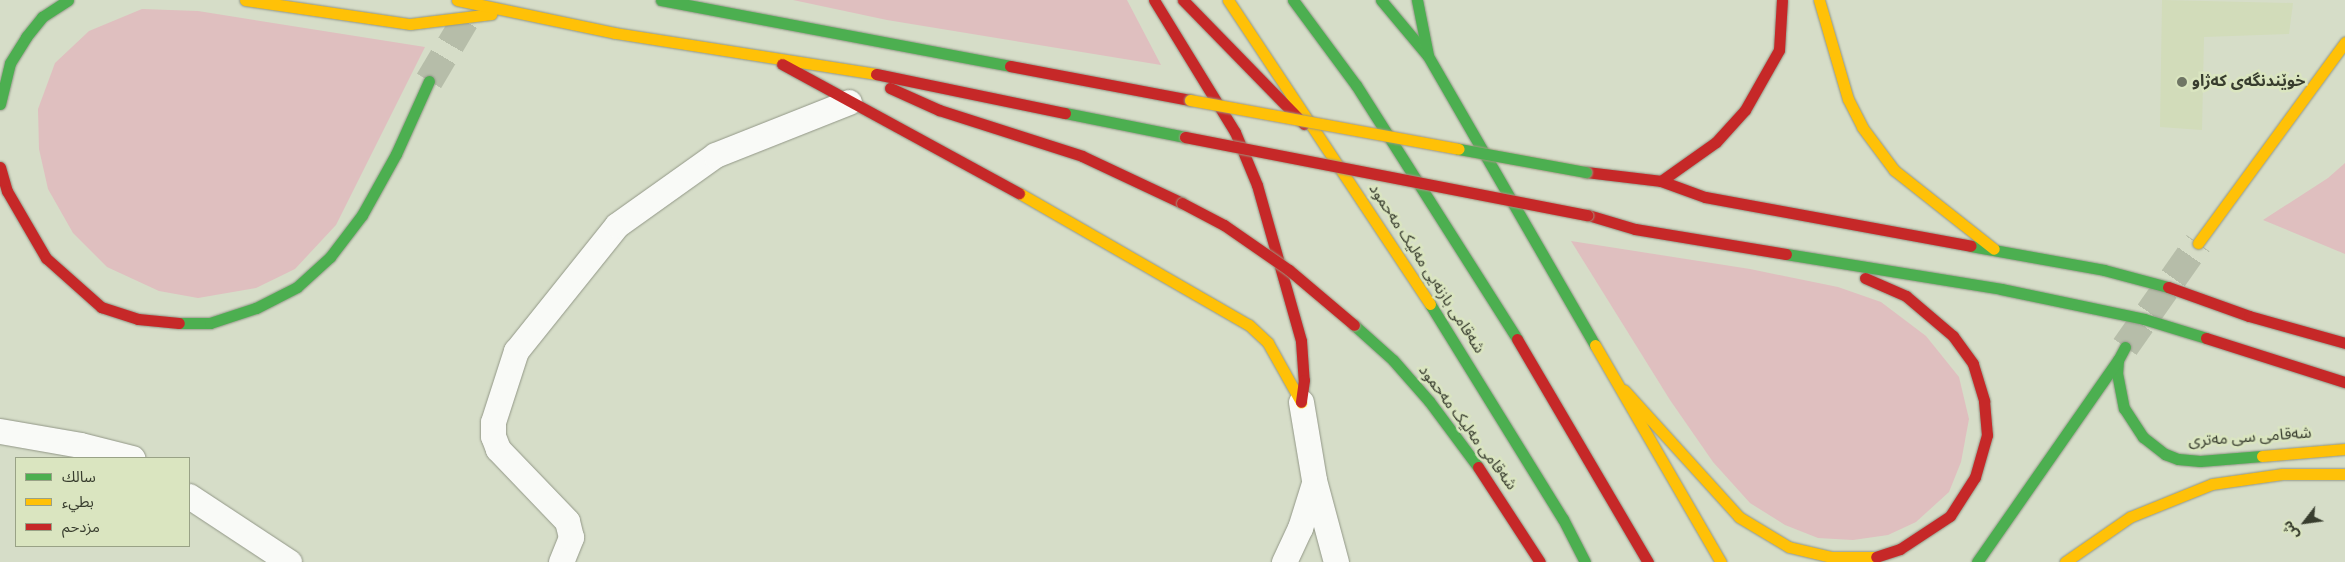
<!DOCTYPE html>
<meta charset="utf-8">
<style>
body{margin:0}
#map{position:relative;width:2345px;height:562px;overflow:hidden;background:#d6ddc8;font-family:Overpass,"Noto Sans Arabic",sans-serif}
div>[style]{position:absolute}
.built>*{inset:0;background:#d2dcba}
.green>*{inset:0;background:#dfbfbf}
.secondary-tunnel>*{height:28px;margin-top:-14px;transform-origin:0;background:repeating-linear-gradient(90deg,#b6bda9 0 28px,transparent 0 42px)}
.primary-tunnel>*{height:28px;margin-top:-14px;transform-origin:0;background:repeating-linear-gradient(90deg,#b6bda9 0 28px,transparent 0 42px)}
.roads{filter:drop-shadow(0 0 1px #929787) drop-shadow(0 0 1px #929787)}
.street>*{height:25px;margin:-12.5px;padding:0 12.5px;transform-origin:12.5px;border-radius:12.5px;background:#f9faf7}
.fast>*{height:11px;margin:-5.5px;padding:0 5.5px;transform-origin:5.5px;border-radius:5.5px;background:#4caf50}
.slow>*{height:11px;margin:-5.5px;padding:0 5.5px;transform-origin:5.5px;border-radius:5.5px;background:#ffc107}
.jam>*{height:11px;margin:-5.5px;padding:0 5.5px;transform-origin:5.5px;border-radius:5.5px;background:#c62828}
.bridges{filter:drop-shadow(0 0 1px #9f9883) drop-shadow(0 0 1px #9f9883)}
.fast-bridge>*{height:11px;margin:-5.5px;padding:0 5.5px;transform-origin:5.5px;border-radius:5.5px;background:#4caf50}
.slow-bridge>*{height:11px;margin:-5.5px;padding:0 5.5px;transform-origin:5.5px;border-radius:5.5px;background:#ffc107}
.jam-bridge>*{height:11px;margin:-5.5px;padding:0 5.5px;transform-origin:5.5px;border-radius:5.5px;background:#c62828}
.dots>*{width:14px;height:14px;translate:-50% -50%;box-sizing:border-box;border:2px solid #dae5c0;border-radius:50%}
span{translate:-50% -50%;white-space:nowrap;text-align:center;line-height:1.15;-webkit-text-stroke:5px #dae5c0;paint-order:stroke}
.poi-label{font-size:16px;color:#383d2e;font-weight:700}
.left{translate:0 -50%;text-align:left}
.street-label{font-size:16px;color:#383d2e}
.legend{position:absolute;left:15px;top:457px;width:175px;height:90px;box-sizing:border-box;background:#dae5c0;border:1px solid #99a286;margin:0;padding:6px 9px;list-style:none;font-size:15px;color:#383d2e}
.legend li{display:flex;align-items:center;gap:10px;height:25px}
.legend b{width:25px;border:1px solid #99a286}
.north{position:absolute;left:2280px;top:497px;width:50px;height:50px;-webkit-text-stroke:4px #dae5c0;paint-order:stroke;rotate:240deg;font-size:14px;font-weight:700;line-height:20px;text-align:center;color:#383d2e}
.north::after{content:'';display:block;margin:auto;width:18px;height:22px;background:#383d2e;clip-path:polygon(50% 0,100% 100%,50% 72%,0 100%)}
</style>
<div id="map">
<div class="built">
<div style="clip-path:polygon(2162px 0,2293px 3px,2289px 34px,2204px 37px,2202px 130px,2160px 127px)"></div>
</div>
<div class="green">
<div style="clip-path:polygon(793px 0,1127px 0,1161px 65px,887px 20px)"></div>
<div style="clip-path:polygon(142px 9px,198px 11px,425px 47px,336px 225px,295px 269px,256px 288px,198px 298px,159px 291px,107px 267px,73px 233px,48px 189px,39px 149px,38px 109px,55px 63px,89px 31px)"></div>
<div style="clip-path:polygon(2345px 163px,2345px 254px,2263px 220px,2328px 178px)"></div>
<div style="clip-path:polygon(1571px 241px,1750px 269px,1838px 287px,1881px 302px,1926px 336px,1959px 377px,1969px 419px,1961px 462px,1949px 492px,1916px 522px,1888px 535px,1853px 540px,1818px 538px,1785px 525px,1750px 503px,1713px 462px,1670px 400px)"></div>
</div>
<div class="secondary-tunnel">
<div style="left:2125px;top:347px;width:127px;rotate:-54.9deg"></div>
</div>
<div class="primary-tunnel">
<div style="left:429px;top:81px;width:94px;rotate:-59.3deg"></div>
</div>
<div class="roads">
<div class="street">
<div style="left:1301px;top:402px;width:79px;rotate:80.5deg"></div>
<div style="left:1314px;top:480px;width:85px;rotate:75deg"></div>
<div style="left:0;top:431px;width:81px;rotate:9.9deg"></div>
<div style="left:80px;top:445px;width:54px;rotate:14deg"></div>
<div style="left:189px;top:496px;width:120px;rotate:33.4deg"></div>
<div style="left:561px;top:562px;width:27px;rotate:-68deg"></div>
<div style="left:571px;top:537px;width:16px;rotate:-104deg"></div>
<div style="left:567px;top:521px;width:100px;rotate:-133.8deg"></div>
<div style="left:498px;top:449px;width:14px;rotate:-111deg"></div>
<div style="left:493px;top:436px;width:14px;rotate:-90deg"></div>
<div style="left:493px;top:422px;width:75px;rotate:-72.1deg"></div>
<div style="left:516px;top:351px;width:161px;rotate:-51.3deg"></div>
<div style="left:617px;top:225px;width:120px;rotate:-35.5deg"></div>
<div style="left:715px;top:155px;width:144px;rotate:-21.6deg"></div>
<div style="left:1284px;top:562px;width:38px;rotate:-65deg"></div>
<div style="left:1300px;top:528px;width:47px;rotate:-72.7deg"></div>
</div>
<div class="fast">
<div style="left:661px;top:0;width:355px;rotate:10.7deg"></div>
<div style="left:1293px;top:0;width:106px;rotate:53.5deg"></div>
<div style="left:1356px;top:85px;width:301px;rotate:57.6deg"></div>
<div style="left:1381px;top:0;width:73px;rotate:50deg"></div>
<div style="left:1428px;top:56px;width:334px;rotate:60deg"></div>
<div style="left:1417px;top:0;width:56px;rotate:78.7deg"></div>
<div style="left:0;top:104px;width:42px;rotate:-76.3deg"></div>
<div style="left:10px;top:63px;width:31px;rotate:-58deg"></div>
<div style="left:26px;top:37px;width:26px;rotate:-51deg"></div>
<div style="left:42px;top:17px;width:31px;rotate:-33deg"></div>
<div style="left:1065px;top:113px;width:122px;rotate:11.3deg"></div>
<div style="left:1971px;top:246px;width:135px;rotate:10.2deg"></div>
<div style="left:2104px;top:270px;width:66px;rotate:14.9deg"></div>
<div style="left:1786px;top:254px;width:218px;rotate:9.2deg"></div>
<div style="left:2001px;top:289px;width:146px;rotate:11.8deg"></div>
<div style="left:2144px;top:319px;width:65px;rotate:17deg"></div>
<div style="left:1430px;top:304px;width:253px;rotate:58.3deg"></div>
<div style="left:1563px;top:519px;width:48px;rotate:62.9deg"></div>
<div style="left:179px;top:323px;width:31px"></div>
<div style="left:210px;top:323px;width:48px;rotate:-18.1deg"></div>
<div style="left:256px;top:308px;width:46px;rotate:-27.1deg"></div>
<div style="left:297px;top:287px;width:45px;rotate:-42.3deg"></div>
<div style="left:330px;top:257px;width:53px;rotate:-52.7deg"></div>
<div style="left:362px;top:215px;width:70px;rotate:-60.9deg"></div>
<div style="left:396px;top:154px;width:80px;rotate:-65.7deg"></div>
<div style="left:1354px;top:325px;width:52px;rotate:41.9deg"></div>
<div style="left:1393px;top:360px;width:55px;rotate:48.7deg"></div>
<div style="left:1429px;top:401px;width:82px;rotate:53.4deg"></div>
<div style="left:2125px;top:347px;width:15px;rotate:118deg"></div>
<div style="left:2118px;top:360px;width:13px;rotate:94deg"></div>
<div style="left:2117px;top:373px;width:36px;rotate:79deg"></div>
<div style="left:2124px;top:408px;width:35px;rotate:57deg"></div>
<div style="left:2143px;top:437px;width:28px;rotate:38deg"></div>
<div style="left:2165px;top:454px;width:14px;rotate:21deg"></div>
<div style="left:2178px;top:459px;width:22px;rotate:5deg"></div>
<div style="left:2200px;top:461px;width:62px;rotate:-4.6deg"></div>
<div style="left:1977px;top:562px;width:246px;rotate:-55.1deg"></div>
</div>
<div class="slow">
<div style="left:245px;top:0;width:167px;rotate:8.3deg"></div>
<div style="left:410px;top:24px;width:82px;rotate:-7deg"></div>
<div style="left:457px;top:0;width:161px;rotate:11.8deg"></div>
<div style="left:615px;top:33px;width:264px;rotate:8.9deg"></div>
<div style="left:1228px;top:0;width:365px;rotate:56.4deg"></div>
<div style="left:1819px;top:0;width:103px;rotate:73.7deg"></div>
<div style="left:1848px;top:99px;width:31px;rotate:63deg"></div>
<div style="left:1862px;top:127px;width:54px;rotate:53.3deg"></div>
<div style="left:1894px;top:170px;width:127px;rotate:38.3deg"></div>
<div style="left:1019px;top:193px;width:265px;rotate:29.9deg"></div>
<div style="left:1249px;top:325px;width:26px;rotate:43deg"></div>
<div style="left:1268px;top:343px;width:68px;rotate:60.8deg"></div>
<div style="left:2198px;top:243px;width:249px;rotate:-53.8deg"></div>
<div style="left:1595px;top:345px;width:251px;rotate:59.9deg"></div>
<div style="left:1624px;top:390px;width:171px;rotate:47.8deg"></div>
<div style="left:1739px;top:517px;width:58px;rotate:31deg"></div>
<div style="left:1789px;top:547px;width:43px;rotate:13.4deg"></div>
<div style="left:1831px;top:557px;width:45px"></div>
<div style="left:2262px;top:456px;width:83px;rotate:-4.8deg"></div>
<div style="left:2065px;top:562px;width:79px;rotate:-34.7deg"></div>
<div style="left:2130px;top:517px;width:88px;rotate:-21.9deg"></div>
<div style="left:2212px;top:484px;width:71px;rotate:-8.1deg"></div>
<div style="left:2282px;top:474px;width:63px"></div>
</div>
<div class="jam">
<div style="left:1154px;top:0;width:155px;rotate:58.5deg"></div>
<div style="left:1235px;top:132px;width:57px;rotate:67.5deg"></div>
<div style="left:1257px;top:185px;width:162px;rotate:74.2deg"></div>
<div style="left:1301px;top:341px;width:39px;rotate:86deg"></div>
<div style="left:1304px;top:380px;width:22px;rotate:98deg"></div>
<div style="left:1183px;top:0;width:173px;rotate:45.7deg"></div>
<div style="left:782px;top:64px;width:270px;rotate:28.6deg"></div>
<div style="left:1010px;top:66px;width:183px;rotate:10.7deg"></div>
<div style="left:876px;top:74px;width:193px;rotate:11.7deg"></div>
<div style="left:890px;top:88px;width:54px;rotate:24.2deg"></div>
<div style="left:939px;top:110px;width:150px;rotate:17.8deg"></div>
<div style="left:1082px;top:156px;width:110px;rotate:25.2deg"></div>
<div style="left:0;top:167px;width:25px;rotate:74deg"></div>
<div style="left:7px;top:191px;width:78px;rotate:59.8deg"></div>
<div style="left:46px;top:258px;width:74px;rotate:41.7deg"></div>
<div style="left:101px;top:307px;width:39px;rotate:18deg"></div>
<div style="left:138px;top:319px;width:41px;rotate:5.6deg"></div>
<div style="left:1586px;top:172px;width:76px;rotate:6.8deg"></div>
<div style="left:1661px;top:181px;width:47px;rotate:20deg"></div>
<div style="left:1705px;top:197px;width:270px;rotate:10.4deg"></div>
<div style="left:1661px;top:181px;width:67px;rotate:-35.3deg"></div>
<div style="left:1716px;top:142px;width:43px;rotate:-47.8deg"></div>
<div style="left:1745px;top:110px;width:69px;rotate:-60.5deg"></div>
<div style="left:1779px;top:50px;width:50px;rotate:-86.6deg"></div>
<div style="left:1588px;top:215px;width:49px;rotate:16.6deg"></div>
<div style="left:1635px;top:229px;width:153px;rotate:9.4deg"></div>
<div style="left:1865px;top:278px;width:45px;rotate:23.7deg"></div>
<div style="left:1906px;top:296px;width:62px;rotate:40.4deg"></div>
<div style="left:1953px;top:336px;width:34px;rotate:54deg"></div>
<div style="left:1973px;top:364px;width:39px;rotate:73deg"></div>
<div style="left:1984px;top:401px;width:34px;rotate:85deg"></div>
<div style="left:1987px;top:435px;width:44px;rotate:105.9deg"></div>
<div style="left:1975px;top:477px;width:46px;rotate:122.7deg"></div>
<div style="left:1950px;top:516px;width:60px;rotate:146.6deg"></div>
<div style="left:1900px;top:549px;width:25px;rotate:162deg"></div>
<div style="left:2168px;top:287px;width:86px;rotate:19.7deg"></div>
<div style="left:2249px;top:316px;width:100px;rotate:15.7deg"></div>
<div style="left:2206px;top:338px;width:146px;rotate:17.6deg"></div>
<div style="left:1517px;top:339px;width:259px;rotate:59.6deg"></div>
<div style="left:1478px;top:467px;width:113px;rotate:56.9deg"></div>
</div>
</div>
<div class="bridges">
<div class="fast-bridge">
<div style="left:1459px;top:149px;width:129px;rotate:10.3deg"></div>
</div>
<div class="slow-bridge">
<div style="left:1190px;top:100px;width:273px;rotate:10.3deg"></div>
</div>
<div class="jam-bridge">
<div style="left:1185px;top:137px;width:410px;rotate:11deg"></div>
<div style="left:1182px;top:203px;width:47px;rotate:27.6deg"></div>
<div style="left:1224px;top:225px;width:79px;rotate:34.7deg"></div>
<div style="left:1289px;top:270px;width:85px;rotate:40.2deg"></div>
</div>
</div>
<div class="dots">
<div style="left:2182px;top:82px;background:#6f7564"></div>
</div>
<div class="poi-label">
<span class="left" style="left:2192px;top:82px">خوێندنگەی کەژاو</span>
</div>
<div class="street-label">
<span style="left:1426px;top:269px;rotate:57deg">شەقامی بازنەیی مەلیک مەحمود</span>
<span style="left:1467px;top:428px;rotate:53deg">شەقامی مەلیک مەحمود</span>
<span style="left:2250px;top:438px;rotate:-4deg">شەقامی سی مەتری</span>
</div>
<ul class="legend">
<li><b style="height:6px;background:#4caf50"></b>سالك</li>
<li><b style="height:6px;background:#ffc107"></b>بطيء</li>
<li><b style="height:6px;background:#c62828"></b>مزدحم</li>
</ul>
<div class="north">ش</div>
</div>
